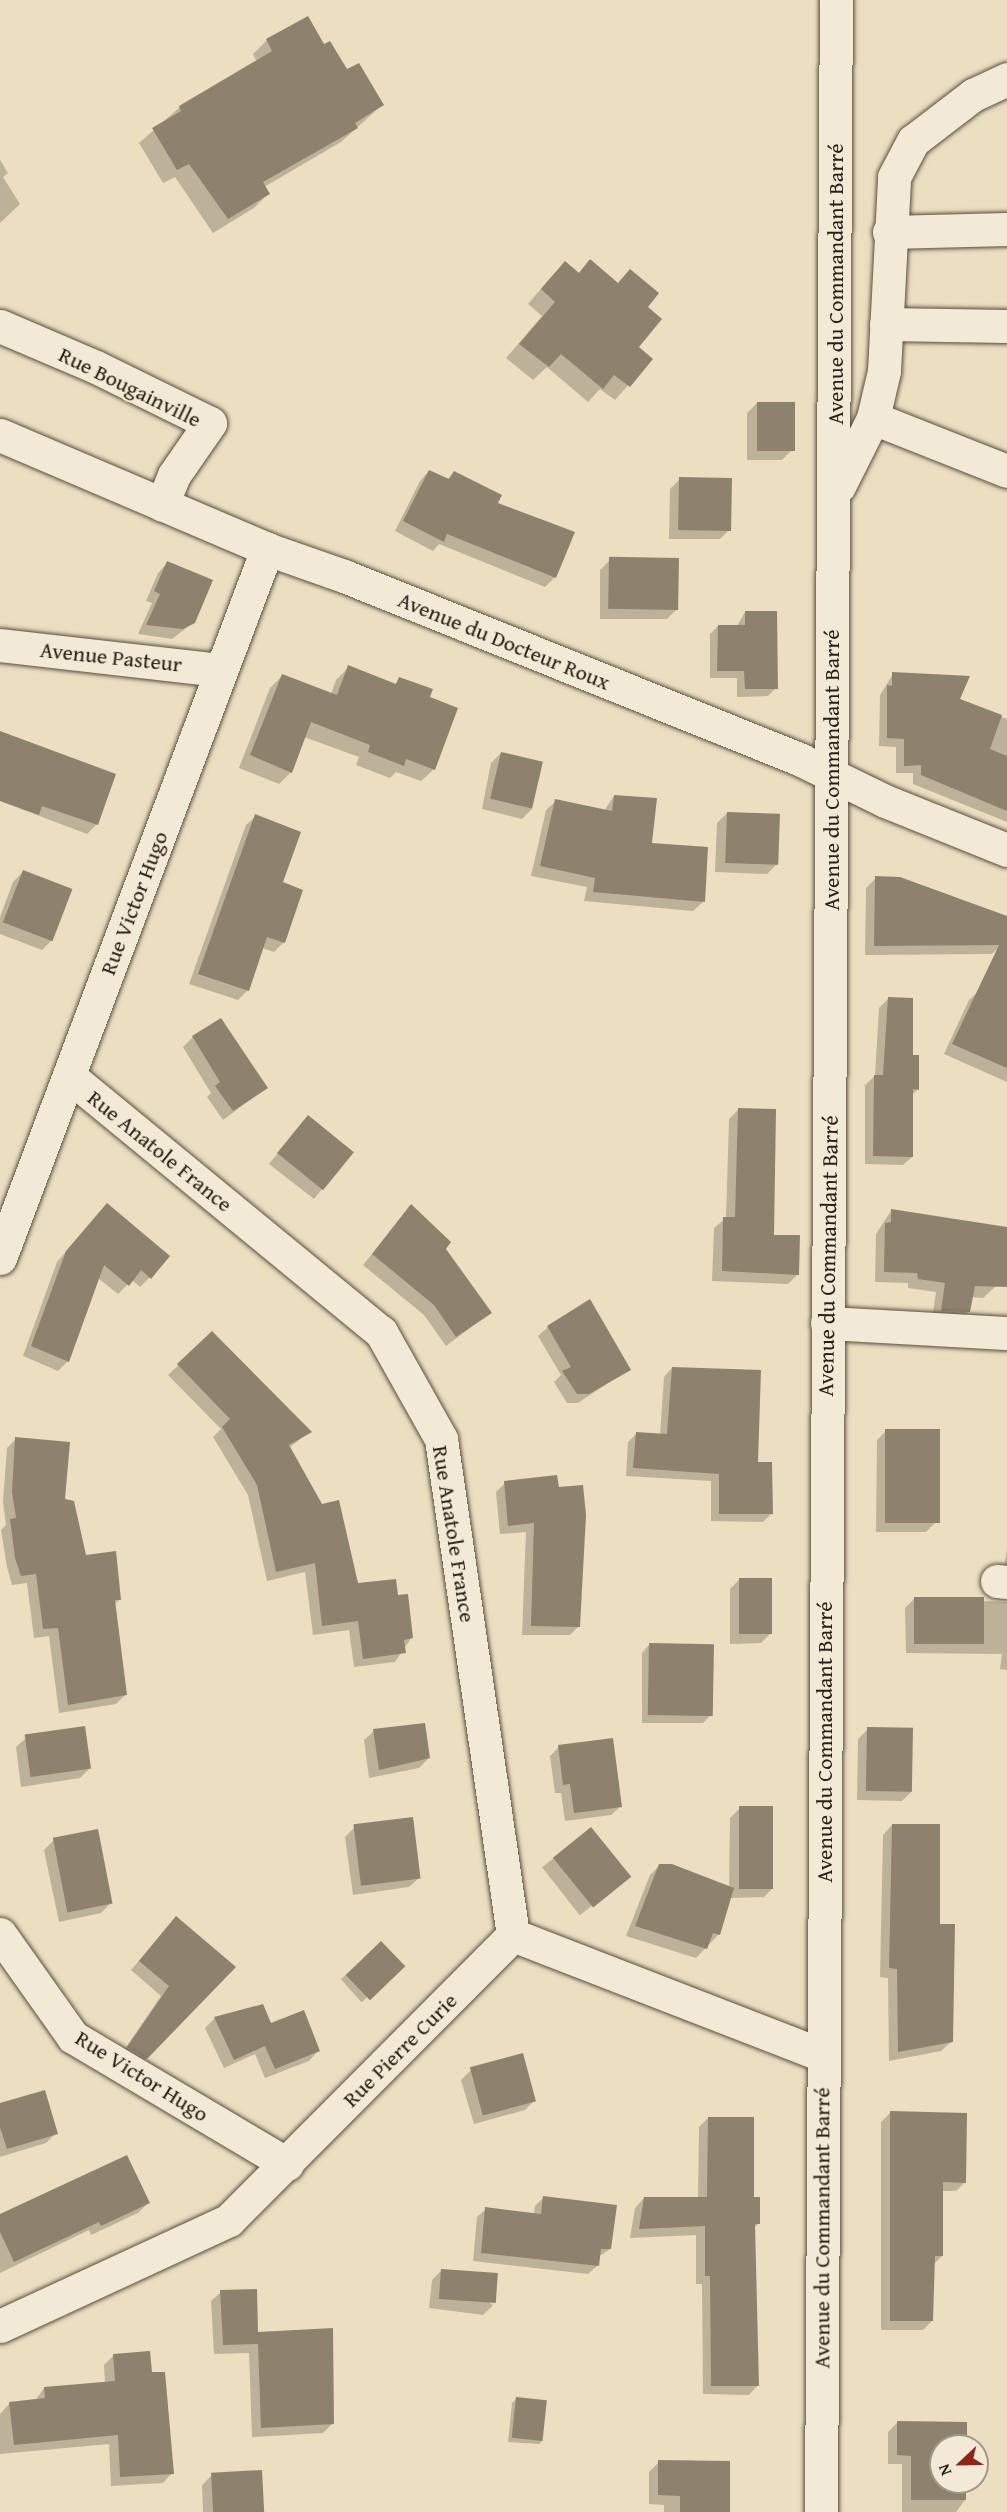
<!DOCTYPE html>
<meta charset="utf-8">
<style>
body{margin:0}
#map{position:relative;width:1007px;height:2512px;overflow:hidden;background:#ebdfc0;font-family:"Gentium Book Plus",serif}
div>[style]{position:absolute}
.shadow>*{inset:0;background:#0003;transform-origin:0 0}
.building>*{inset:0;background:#8d826d;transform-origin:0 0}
.roads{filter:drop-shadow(0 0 2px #594e3e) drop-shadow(0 0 2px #594e3e)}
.minor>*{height:33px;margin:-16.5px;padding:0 16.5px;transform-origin:16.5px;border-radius:16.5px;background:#f2ead6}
span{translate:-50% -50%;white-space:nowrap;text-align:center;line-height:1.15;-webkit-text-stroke:4.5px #f2ead6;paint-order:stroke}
.street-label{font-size:22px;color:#281e13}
.north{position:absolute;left:929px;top:2434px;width:60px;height:60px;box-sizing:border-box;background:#f2ead6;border:2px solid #a19888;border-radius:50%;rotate:248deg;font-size:16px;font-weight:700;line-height:24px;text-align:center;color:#281e13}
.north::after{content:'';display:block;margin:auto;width:21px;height:27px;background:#8f2418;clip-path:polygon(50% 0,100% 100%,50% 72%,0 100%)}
</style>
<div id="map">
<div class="shadow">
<div style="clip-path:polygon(267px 40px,324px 46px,382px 105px,341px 142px,264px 187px,268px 194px,254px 208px,213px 233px,175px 177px,163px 183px,139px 143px,180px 107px,257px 62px,253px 54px)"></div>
<div style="clip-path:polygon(0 160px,8px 173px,3px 177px,20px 204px,0 223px)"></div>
<div style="clip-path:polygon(590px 261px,646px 307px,637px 347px,651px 359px,615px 400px,600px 389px,588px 402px,547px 367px,533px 380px,506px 358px,542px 316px,528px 304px,551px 277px,565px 263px,578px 274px)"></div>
<div style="clip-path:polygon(757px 403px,792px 450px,782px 460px,747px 460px,747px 413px)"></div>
<div style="clip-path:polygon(429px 471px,447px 480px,454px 472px,495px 504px,555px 577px,545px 587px,439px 544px,433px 551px,395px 531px,420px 481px)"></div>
<div style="clip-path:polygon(680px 479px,730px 529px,720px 539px,669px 539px,670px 489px)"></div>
<div style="clip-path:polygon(610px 560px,677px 609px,667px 619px,600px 619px,600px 570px)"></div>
<div style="clip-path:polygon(167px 563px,194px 622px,172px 639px,138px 634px,152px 603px,146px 601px,158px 573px)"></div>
<div style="clip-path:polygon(745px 612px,776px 688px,768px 696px,737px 697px,737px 678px,710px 678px,710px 634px,718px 626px,737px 626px)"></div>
<div style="clip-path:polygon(349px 667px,394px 685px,400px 679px,428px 698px,434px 769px,421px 781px,396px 772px,390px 778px,356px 765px,359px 757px,304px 737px,291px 772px,279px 784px,239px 768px,270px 688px,283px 675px,331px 694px,336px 680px)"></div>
<div style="clip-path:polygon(893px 674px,1007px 719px,1007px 822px,913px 784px,913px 773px,896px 773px,896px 747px,879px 746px,880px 695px)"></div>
<div style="clip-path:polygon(0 732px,97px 824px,87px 834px,0 801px)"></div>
<div style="clip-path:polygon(501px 753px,532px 809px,522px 819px,482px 809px,491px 763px)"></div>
<div style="clip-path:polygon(614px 796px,651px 844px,707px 848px,703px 902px,693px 911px,584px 901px,587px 887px,531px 876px,546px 810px,556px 801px,604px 811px)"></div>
<div style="clip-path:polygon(727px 813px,777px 864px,767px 874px,715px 872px,717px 823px)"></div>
<div style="clip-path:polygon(256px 816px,281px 883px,284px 942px,274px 952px,262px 948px,248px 990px,238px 1000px,189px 984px,246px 825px)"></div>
<div style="clip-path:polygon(23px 872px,52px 940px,42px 950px,0 934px,0 917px,13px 882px)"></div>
<div style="clip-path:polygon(876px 878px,1007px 917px,1002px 944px,992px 954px,865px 955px,866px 888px)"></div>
<div style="clip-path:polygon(979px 991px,1007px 1003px,1007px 1082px,944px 1054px,969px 1000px)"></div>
<div style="clip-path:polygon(888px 999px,912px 1057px,918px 1089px,912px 1095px,912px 1157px,903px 1165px,865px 1164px,865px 1085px,875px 1076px,879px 1008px)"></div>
<div style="clip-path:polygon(193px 1037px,266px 1088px,223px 1120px,207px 1097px,211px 1093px,183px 1047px)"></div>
<div style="clip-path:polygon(739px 1109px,772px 1237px,798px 1274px,788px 1284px,712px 1281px,714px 1228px,726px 1218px,729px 1119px)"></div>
<div style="clip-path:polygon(299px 1127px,352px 1152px,314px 1199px,269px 1164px)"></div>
<div style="clip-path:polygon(411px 1206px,490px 1313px,446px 1346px,424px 1315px,363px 1265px)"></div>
<div style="clip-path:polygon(891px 1211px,1007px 1228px,1007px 1252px,997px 1285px,983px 1298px,971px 1297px,969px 1311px,959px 1321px,932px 1320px,936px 1292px,908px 1288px,908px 1283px,875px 1282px,876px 1234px)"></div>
<div style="clip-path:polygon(98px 1215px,150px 1277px,140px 1287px,132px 1280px,118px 1294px,98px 1278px,68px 1361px,58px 1371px,23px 1356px,57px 1262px)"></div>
<div style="clip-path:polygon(548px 1327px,629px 1369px,578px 1403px,567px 1403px,554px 1382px,561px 1375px,538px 1336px)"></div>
<div style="clip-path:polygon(212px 1333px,309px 1432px,289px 1448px,322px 1506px,357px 1585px,397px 1597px,412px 1637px,395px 1662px,354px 1667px,349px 1630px,313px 1635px,305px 1572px,267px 1581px,248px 1495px,213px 1437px,221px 1429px,168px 1375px)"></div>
<div style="clip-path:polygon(672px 1368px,756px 1464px,771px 1514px,763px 1522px,711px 1521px,711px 1481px,626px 1476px,628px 1442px,637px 1433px,660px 1435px,664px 1377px)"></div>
<div style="clip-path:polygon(886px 1431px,935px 1523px,926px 1532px,876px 1532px,877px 1440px)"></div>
<div style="clip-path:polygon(16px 1439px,64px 1501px,85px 1557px,120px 1599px,114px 1605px,125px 1695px,116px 1704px,59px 1713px,49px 1636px,34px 1638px,27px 1583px,12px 1585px,7px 1567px,1px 1530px,6px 1525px,3px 1502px,7px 1448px)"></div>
<div style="clip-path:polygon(556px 1477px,579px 1626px,570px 1635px,522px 1635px,526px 1532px,500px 1534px,496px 1492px,505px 1483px)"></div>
<div style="clip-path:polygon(1007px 1549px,1007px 1578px,1003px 1575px)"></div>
<div style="clip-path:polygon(740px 1579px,771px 1633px,761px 1643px,730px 1644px,730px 1589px)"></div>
<div style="clip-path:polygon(915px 1598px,1007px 1602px,1007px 1670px,1000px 1669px,1002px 1654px,906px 1653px,905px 1608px)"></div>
<div style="clip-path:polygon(650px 1644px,712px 1714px,703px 1723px,642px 1723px,642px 1653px)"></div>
<div style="clip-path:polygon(868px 1729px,912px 1791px,902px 1801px,857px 1800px,858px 1739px)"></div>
<div style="clip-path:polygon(374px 1731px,429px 1758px,419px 1768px,369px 1778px,364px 1740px)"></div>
<div style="clip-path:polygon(26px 1738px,90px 1768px,80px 1778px,21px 1787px,16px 1747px)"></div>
<div style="clip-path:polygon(559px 1747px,621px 1806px,611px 1815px,565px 1821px,561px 1793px,555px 1793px,550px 1756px)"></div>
<div style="clip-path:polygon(740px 1808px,773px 1888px,764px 1897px,729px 1898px,719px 1934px,696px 1958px,626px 1936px,650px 1875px,660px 1865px,729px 1888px,730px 1818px)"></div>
<div style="clip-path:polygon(892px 1825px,951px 2042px,941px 2051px,889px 2061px,888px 1978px,880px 1977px,883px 1835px)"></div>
<div style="clip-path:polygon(355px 1827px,419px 1878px,409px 1887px,353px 1895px,345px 1837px)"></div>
<div style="left:591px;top:1829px;width:61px;height:62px;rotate:52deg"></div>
<div style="clip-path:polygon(54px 1840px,111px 1903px,101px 1913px,59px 1922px,44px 1850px)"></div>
<div style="clip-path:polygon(168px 1926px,234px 1967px,138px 2067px,120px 2056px,161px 1996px,131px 1970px)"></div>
<div style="left:381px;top:1943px;width:31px;height:54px;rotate:48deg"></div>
<div style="clip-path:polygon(215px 2018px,270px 2025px,318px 2051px,309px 2061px,265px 2078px,255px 2054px,224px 2068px,205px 2028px)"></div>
<div style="clip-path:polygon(471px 2070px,534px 2101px,525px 2110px,474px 2124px,461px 2080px)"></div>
<div style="clip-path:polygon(0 2104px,56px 2133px,46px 2143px,0 2157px)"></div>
<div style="clip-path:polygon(890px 2113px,965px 2182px,956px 2191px,942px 2191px,942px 2256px,933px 2265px,932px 2321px,923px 2330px,881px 2330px,881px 2122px)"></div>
<div style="clip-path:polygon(708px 2118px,753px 2198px,759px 2223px,753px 2229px,758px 2385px,749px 2395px,703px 2394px,702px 2284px,696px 2284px,696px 2235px,630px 2238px,635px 2208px,644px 2198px,698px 2198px,699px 2127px)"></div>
<div style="clip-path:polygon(544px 2197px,610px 2249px,598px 2257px,597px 2266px,588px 2274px,473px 2261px,477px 2217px,486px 2209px,534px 2215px,535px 2206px)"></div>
<div style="clip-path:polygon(148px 2203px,138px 2213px,91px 2235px,89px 2230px,0 2273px,0 2216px)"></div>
<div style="clip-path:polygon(442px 2270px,493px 2305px,483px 2315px,429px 2308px,432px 2280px)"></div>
<div style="clip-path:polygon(221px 2292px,333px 2423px,323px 2433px,252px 2437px,249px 2353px,214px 2354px,211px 2301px)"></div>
<div style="clip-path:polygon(114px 2355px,151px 2374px,172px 2473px,163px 2483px,111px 2486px,109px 2444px,0 2454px,0 2414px,10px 2403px,35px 2401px,44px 2388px,105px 2383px,104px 2365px)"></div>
<div style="clip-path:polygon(516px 2399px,543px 2440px,539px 2444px,508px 2442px,512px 2403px)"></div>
<div style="clip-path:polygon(898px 2422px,965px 2446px,941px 2446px,941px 2482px,965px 2482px,965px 2500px,956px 2512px,902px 2512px,902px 2464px,888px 2464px,888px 2432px)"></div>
<div style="clip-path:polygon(659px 2462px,729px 2512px,664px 2512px,664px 2505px,649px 2504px,649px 2472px)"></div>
<div style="clip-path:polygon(212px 2475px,262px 2512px,203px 2512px,202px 2485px)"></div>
</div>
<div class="building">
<div style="clip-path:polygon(308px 16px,324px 44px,330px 41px,347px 69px,359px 63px,384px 105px,355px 123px,358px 128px,263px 182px,270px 194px,228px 219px,189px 164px,177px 170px,152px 128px,181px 111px,179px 106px,272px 51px,266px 39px)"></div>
<div style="clip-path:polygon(590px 259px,618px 283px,630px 269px,659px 293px,648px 307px,662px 319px,639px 347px,653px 359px,630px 387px,614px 375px,603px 389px,561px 354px,549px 367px,519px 344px,555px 302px,541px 289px,565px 261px,579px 273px)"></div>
<div style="left:757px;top:402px;width:38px;height:49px"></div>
<div style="clip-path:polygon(429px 470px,449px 479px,454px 471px,502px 495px,498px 503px,575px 532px,556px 578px,447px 534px,444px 542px,403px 521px)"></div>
<div style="left:679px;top:477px;width:53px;height:53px;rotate:1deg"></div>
<div style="left:679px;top:558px;width:52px;height:70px;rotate:91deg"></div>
<div style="clip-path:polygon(167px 561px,213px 580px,195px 623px,183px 629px,146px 625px,160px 594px,154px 591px)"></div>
<div style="clip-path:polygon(745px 611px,777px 611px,778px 689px,745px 689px,744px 671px,717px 671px,718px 625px,745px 625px)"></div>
<div style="clip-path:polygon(348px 665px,396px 684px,399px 677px,433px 689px,430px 697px,458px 708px,435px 770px,406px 759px,404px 766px,368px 752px,370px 745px,311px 722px,292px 773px,250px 755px,282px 674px,337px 695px)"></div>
<div style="clip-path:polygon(892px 672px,970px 676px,960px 699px,1002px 715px,990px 749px,1007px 756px,1007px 811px,921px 775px,921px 765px,904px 766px,904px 739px,887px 738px,887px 685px,892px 686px)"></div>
<div style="clip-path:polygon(0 731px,116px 774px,98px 825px,42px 806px,39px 815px,0 801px)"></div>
<div style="left:501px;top:752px;width:43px;height:48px;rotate:13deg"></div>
<div style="clip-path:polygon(614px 795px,657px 798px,652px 843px,708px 847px,705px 902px,593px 892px,595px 878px,540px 866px,555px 799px,612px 811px)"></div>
<div style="left:727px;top:812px;width:53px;height:51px;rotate:2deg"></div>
<div style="clip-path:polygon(255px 814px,301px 832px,283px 882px,303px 890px,285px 943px,267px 937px,249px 991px,198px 974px)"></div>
<div style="left:23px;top:870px;width:53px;height:56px;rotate:21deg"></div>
<div style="clip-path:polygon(875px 876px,900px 877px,1007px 916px,1007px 1068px,952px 1044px,999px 945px,874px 946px)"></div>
<div style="clip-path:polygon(888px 997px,913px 998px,913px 1055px,919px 1055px,919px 1090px,913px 1089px,913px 1157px,873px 1156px,874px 1075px,883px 1075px)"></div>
<div style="clip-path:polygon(221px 1018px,268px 1088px,233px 1111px,215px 1086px,220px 1082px,192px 1036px)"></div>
<div style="clip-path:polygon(738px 1108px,776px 1109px,774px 1235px,800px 1235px,799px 1275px,722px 1271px,723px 1217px,735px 1217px)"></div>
<div style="left:308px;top:1115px;width:59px;height:49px;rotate:39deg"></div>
<div style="clip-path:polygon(107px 1203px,170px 1256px,151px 1279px,141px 1270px,129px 1286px,104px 1265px,69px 1362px,31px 1346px,66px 1251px)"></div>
<div style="clip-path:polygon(411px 1204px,451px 1242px,446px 1249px,492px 1313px,456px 1337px,434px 1305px,372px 1254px)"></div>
<div style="clip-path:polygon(891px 1209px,1007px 1227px,1007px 1287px,975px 1286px,970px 1312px,941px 1311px,945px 1283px,918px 1279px,917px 1273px,884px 1272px,885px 1223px,891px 1222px)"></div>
<div style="clip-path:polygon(590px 1299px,631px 1370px,589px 1394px,577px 1394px,562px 1371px,571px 1367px,547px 1326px)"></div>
<div style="clip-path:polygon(212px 1331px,312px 1432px,289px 1445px,322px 1504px,339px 1500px,358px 1583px,396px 1579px,398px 1595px,408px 1594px,413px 1638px,404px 1640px,406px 1653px,363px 1659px,358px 1621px,322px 1626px,315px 1563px,276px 1572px,257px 1485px,222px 1427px,230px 1419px,177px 1364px)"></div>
<div style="clip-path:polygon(672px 1367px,761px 1370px,758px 1462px,772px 1462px,773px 1514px,719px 1514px,719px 1474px,633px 1468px,636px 1432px,667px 1434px)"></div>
<div style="left:885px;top:1429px;width:55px;height:94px"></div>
<div style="clip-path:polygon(15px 1437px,70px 1442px,65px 1499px,74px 1501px,86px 1555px,116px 1551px,121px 1600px,115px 1600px,127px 1695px,68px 1705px,58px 1628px,43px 1629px,36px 1574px,21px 1576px,15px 1558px,10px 1519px,16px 1518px,12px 1492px)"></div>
<div style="clip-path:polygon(557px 1475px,559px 1487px,583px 1485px,586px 1515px,580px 1627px,531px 1626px,534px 1523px,508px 1526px,504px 1481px)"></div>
<div style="left:739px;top:1578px;width:33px;height:56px"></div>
<div style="left:914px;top:1597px;width:70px;height:47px"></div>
<div style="left:649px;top:1643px;width:65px;height:72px;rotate:1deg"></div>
<div style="clip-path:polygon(425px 1723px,430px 1758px,379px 1770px,373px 1729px)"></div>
<div style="left:85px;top:1726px;width:43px;height:61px;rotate:82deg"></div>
<div style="left:867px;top:1727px;width:46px;height:64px;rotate:1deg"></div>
<div style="clip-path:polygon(613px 1738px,622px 1807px,574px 1813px,570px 1784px,563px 1785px,558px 1745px)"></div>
<div style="left:739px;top:1806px;width:34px;height:83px"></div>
<div style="left:413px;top:1817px;width:62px;height:60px;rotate:83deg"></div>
<div style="clip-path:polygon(892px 1824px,940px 1824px,940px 1924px,955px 1924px,953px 2042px,898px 2052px,897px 1969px,889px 1968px)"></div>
<div style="left:591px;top:1827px;width:64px;height:49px;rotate:51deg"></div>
<div style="left:98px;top:1829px;width:76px;height:46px;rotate:79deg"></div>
<div style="clip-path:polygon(659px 1864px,672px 1864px,734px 1888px,720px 1935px,713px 1933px,707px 1949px,635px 1926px)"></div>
<div style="clip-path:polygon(176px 1916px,236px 1967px,147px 2059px,127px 2047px,169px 1986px,139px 1961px)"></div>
<div style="left:381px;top:1941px;width:35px;height:49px;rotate:46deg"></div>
<div style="clip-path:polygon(263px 2004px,271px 2023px,304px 2010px,320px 2051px,275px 2069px,265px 2046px,234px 2060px,214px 2017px)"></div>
<div style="left:523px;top:2053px;width:50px;height:55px;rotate:75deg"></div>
<div style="clip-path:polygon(45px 2090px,58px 2134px,7px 2149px,0 2127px,0 2103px)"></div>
<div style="clip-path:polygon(890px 2111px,967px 2113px,966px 2183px,943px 2182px,943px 2256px,935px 2256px,933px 2321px,890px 2321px)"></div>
<div style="clip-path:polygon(708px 2117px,754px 2117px,754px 2197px,760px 2197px,760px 2224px,755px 2224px,759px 2386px,711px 2386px,710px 2276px,705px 2276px,705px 2226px,639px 2229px,644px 2197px,707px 2197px)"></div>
<div style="clip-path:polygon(127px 2155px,150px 2203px,101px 2226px,99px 2222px,14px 2262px,0 2232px,0 2214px)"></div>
<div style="clip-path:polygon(543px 2196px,617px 2205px,611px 2249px,601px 2249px,599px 2266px,481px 2253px,485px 2207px,541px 2214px)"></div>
<div style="left:441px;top:2269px;width:57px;height:30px;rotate:4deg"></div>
<div style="clip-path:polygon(257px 2289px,258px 2332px,333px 2328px,334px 2424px,261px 2428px,258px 2344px,223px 2345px,220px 2290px)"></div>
<div style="clip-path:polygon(150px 2351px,152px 2372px,165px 2372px,174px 2474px,120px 2477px,118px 2435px,14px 2445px,9px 2402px,45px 2398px,44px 2387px,115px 2381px,113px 2354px)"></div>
<div style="left:516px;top:2397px;width:31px;height:41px;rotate:6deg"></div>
<div style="clip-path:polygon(897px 2421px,967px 2422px,967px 2446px,941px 2446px,941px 2482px,966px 2482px,966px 2500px,911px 2500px,911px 2456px,897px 2455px)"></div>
<div style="clip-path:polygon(658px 2460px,730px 2461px,730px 2512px,680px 2512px,680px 2496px,658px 2495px)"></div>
<div style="left:262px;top:2470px;width:42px;height:51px;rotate:87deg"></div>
</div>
<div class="roads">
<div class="minor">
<div style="left:889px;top:232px;width:118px;rotate:-1.5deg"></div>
<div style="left:886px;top:324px;width:121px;rotate:0.9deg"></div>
<div style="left:0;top:326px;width:104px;rotate:23.1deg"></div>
<div style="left:96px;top:367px;width:127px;rotate:26.2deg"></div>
<div style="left:210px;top:423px;width:63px;rotate:124.7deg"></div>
<div style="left:174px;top:475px;width:32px;rotate:112deg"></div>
<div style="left:873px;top:418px;width:144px;rotate:21.6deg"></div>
<div style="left:0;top:435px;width:290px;rotate:23.1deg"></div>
<div style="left:267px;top:549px;width:82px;rotate:19.3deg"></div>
<div style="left:344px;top:576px;width:493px;rotate:21.9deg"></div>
<div style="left:801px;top:760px;width:93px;rotate:26deg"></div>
<div style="left:885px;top:801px;width:131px;rotate:21.9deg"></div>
<div style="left:839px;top:486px;width:76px;rotate:-63.4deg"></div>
<div style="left:873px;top:418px;width:48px;rotate:-76.8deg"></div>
<div style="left:884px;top:371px;width:194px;rotate:-87deg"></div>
<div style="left:894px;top:177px;width:41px;rotate:-62.2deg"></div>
<div style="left:913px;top:141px;width:76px;rotate:-37.5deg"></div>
<div style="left:973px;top:95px;width:38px;rotate:-25deg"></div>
<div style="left:0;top:645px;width:222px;rotate:6.5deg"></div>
<div style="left:69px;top:1076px;width:404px;rotate:39.4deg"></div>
<div style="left:381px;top:1332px;width:123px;rotate:60.7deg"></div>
<div style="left:441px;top:1439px;width:501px;rotate:81.74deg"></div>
<div style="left:0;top:1258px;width:758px;rotate:-69.36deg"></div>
<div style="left:827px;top:1323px;width:180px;rotate:3.2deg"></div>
<div style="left:997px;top:1581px;width:10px;rotate:6deg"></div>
<div style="left:0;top:1934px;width:126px;rotate:54.7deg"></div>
<div style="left:73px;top:2037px;width:249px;rotate:30.7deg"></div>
<div style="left:0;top:2326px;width:252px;rotate:-24.8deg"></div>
<div style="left:229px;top:2220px;width:402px;rotate:-45.1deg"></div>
<div style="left:513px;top:1935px;width:332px;rotate:21.2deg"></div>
<div style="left:821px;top:2512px;width:2512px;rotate:-89.66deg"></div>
</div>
</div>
<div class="street-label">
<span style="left:836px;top:284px;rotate:-90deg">Avenue du Commandant Barré</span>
<span style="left:130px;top:387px;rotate:26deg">Rue Bougainville</span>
<span style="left:504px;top:641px;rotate:22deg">Avenue du Docteur Roux</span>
<span style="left:111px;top:657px;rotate:6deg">Avenue Pasteur</span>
<span style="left:832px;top:770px;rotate:-90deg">Avenue du Commandant Barré</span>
<span style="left:134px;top:903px;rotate:-69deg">Rue Victor Hugo</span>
<span style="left:160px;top:1151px;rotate:39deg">Rue Anatole France</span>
<span style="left:828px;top:1256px;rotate:-89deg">Avenue du Commandant Barré</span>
<span style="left:454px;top:1534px;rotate:81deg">Rue Anatole France</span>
<span style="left:825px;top:1742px;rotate:-90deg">Avenue du Commandant Barré</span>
<span style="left:400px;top:2050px;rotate:-45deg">Rue Pierre Curie</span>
<span style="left:142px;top:2076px;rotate:32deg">Rue Victor Hugo</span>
<span style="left:822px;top:2228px;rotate:-90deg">Avenue du Commandant Barré</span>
</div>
<div class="north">N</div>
</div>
